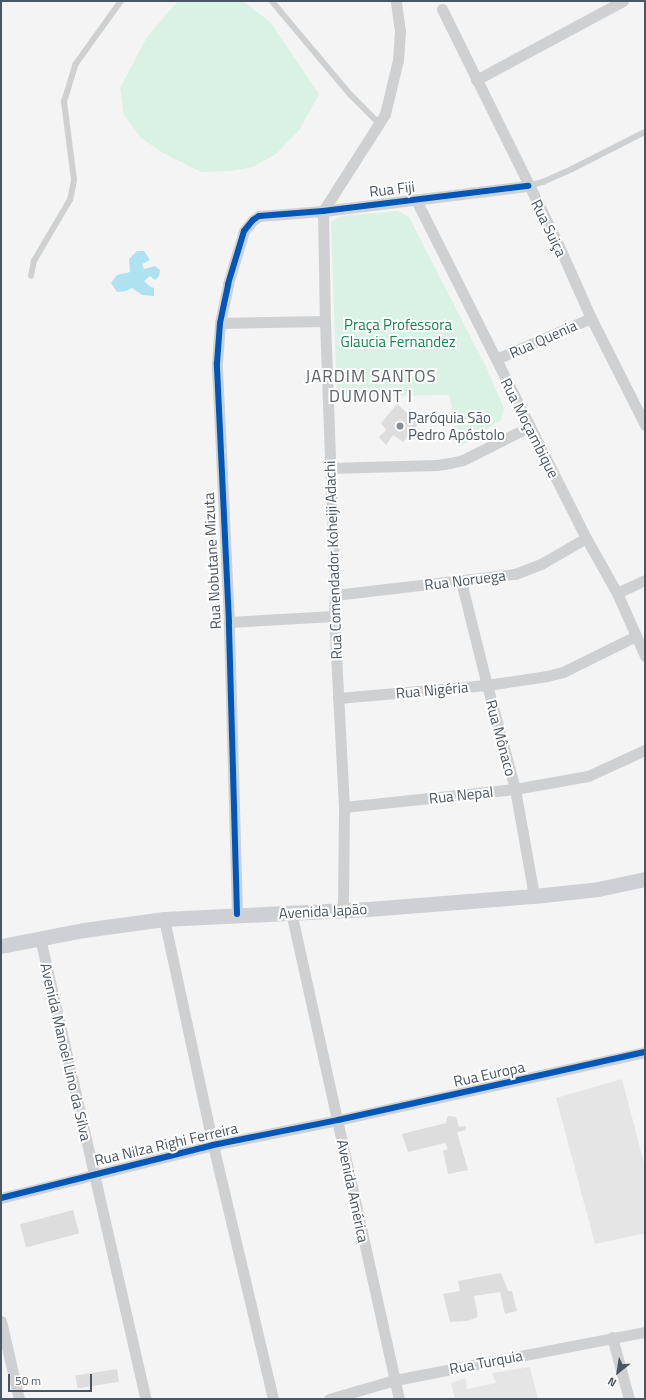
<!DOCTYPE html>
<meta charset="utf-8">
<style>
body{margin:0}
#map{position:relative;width:646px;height:1400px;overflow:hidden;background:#f4f4f4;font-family:"Titillium Web",sans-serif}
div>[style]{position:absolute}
.education>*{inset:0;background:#e6e5e6}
.green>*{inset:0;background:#d9f2e3}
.water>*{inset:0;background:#aee2f0}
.building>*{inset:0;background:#ddddde;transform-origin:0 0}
.service>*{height:5.5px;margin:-2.75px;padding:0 2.75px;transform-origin:2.75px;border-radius:2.75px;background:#ced0d2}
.minor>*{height:11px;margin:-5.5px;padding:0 5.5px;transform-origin:5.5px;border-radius:5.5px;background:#ced0d2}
.secondary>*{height:15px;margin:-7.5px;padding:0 7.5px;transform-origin:7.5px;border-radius:7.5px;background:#ced0d4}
.cycleway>*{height:6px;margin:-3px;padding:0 3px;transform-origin:3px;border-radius:3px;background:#0057b8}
.dots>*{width:11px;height:11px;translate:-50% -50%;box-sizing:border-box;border:2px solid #fff;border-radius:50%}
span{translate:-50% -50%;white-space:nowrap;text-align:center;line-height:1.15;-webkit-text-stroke:4px #fff;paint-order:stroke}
.street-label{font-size:15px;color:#4a5661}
.park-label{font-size:15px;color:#17864f}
.poi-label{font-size:15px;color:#4a5661}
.left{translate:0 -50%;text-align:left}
.quarter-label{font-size:17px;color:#5f6368;letter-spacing:1px}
.frame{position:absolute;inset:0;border:2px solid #4a5661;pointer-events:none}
.north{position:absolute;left:598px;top:1352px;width:40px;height:40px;-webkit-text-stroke:3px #fff;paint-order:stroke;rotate:210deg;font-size:11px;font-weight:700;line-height:16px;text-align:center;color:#4a5661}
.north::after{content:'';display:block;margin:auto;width:14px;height:18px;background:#4a5661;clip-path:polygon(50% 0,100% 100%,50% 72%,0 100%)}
.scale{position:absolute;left:8px;top:1374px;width:84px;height:18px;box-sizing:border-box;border:2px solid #4a5661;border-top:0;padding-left:5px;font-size:12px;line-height:14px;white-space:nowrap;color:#4a5661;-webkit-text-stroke:3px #fff;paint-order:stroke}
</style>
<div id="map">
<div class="education">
<div style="clip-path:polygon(622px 1079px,645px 1167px,645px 1233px,595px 1244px,556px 1098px)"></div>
<div style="clip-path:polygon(530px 1367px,538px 1399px,455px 1399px,451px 1383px,465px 1378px,467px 1389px,496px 1383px,492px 1373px)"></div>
</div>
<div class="green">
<div style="clip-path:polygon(178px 1px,243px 1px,270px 22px,319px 94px,300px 129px,276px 154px,253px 167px,231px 171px,201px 172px,163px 153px,141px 138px,124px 115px,120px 88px,147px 37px)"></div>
<div style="clip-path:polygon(398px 211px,409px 217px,486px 367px,504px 408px,501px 420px,461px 446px,449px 395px,337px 397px,331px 222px,341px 216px)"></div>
</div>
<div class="water">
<div style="clip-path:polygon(137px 251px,144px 251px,150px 260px,142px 264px,144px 269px,155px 266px,160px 270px,159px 276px,155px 280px,150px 276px,144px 281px,151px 287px,154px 288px,154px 296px,142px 295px,132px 288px,126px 291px,117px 292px,111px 283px,117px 275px,130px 272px,129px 259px)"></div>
</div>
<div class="building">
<div style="clip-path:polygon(397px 404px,419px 423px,403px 442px,393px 435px,386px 445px,379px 437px,386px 430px,381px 423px)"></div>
<div style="clip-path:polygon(449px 1116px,456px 1117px,459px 1127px,465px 1126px,466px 1130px,457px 1132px,468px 1170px,448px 1174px,443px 1151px,448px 1149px,445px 1143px,408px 1152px,402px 1134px,446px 1123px,447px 1117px)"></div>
<div style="left:73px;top:1210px;width:24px;height:55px;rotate:75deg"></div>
<div style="clip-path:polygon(501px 1273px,508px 1291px,512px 1291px,517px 1311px,505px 1314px,500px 1292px,474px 1296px,478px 1317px,467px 1321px,450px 1322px,443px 1294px,460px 1291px,458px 1281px)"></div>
<div style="left:117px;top:1369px;width:13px;height:42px;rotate:81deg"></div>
</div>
<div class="service">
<div style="left:272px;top:1px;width:123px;rotate:50deg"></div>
<div style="left:351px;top:95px;width:40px;rotate:45deg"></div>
<div style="left:528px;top:186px;width:16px;rotate:-15deg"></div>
<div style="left:543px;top:182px;width:32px;rotate:-24deg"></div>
<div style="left:572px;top:169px;width:82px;rotate:-26.9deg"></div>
<div style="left:31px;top:276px;width:15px;rotate:-79deg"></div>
<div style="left:34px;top:261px;width:71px;rotate:-59.5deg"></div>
<div style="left:70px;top:200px;width:14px;rotate:-78deg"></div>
<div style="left:73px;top:186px;width:6px;rotate:-81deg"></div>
<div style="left:74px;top:180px;width:79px;rotate:-97.3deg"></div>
<div style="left:64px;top:102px;width:39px;rotate:-73deg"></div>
<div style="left:75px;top:65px;width:79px;rotate:-54.3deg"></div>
</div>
<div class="minor">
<div style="left:442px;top:9px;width:262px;rotate:63.7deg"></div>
<div style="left:558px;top:244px;width:81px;rotate:66deg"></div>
<div style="left:591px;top:318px;width:120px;rotate:63.2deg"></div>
<div style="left:476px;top:80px;width:167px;rotate:-28.3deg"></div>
<div style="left:416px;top:200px;width:378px;rotate:63.3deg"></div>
<div style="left:586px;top:538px;width:63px;rotate:60.6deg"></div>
<div style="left:617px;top:593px;width:69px;rotate:66deg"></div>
<div style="left:323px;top:211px;width:110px;rotate:89deg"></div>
<div style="left:325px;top:321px;width:274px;rotate:87.9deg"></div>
<div style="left:335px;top:595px;width:21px;rotate:93deg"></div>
<div style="left:334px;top:616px;width:191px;rotate:87deg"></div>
<div style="left:344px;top:807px;width:103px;rotate:90.6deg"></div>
<div style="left:323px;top:211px;width:115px;rotate:-57.4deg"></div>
<div style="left:385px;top:114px;width:56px;rotate:-76.5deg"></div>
<div style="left:398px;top:60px;width:29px;rotate:-86deg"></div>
<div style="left:400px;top:31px;width:30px;rotate:-98deg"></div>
<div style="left:220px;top:323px;width:105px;rotate:-1.1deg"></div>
<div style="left:496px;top:359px;width:103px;rotate:-23.3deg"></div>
<div style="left:330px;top:468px;width:107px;rotate:-1.6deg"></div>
<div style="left:437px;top:465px;width:13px;rotate:-9deg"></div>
<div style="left:450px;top:463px;width:13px;rotate:-13deg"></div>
<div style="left:463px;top:460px;width:74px;rotate:-26.6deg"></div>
<div style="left:461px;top:581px;width:107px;rotate:76deg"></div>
<div style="left:487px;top:685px;width:108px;rotate:74.9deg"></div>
<div style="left:515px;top:789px;width:109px;rotate:79.9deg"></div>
<div style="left:617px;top:593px;width:31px;rotate:-25deg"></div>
<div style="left:335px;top:595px;width:181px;rotate:-6.7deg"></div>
<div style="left:515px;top:574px;width:28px;rotate:-21deg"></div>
<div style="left:541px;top:564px;width:52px;rotate:-30deg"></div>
<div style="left:229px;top:622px;width:105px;rotate:-3.3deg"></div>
<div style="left:338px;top:698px;width:150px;rotate:-5deg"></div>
<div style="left:487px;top:685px;width:61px;rotate:-8.5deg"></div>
<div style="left:547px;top:676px;width:16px;rotate:-14deg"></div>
<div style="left:563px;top:672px;width:81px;rotate:-26.3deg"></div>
<div style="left:344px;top:807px;width:172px;rotate:-6deg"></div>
<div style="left:515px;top:789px;width:74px;rotate:-10.1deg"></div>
<div style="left:588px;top:776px;width:63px;rotate:-24.5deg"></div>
<div style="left:291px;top:912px;width:499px;rotate:77.5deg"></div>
<div style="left:237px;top:914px;width:292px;rotate:-91.6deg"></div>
<div style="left:229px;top:622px;width:259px;rotate:-92.7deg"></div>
<div style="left:217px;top:363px;width:40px;rotate:-85.7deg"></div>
<div style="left:220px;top:323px;width:40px;rotate:-78deg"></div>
<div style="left:228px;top:284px;width:55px;rotate:-73.2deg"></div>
<div style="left:244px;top:231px;width:14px;rotate:-51deg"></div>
<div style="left:253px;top:220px;width:7px;rotate:-34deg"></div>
<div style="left:259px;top:216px;width:64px;rotate:-4.5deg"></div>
<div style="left:323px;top:211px;width:207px;rotate:-7deg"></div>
<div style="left:164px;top:919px;width:231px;rotate:77.8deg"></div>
<div style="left:213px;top:1145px;width:261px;rotate:76.7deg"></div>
<div style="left:40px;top:938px;width:473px;rotate:77.1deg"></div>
<div style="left:1px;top:1198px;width:219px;rotate:-14deg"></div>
<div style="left:213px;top:1145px;width:127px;rotate:-11.3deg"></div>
<div style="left:338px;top:1120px;width:314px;rotate:-12.5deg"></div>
<div style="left:1px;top:1321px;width:80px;rotate:77deg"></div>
<div style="left:612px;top:1337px;width:64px;rotate:74.7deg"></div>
<div style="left:329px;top:1399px;width:69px;rotate:-16.1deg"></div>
<div style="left:395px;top:1380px;width:255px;rotate:-10.9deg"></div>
</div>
<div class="secondary">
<div style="left:1px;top:946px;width:85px;rotate:-10.9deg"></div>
<div style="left:84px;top:930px;width:81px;rotate:-7.8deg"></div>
<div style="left:164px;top:919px;width:204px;rotate:-2.8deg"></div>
<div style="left:368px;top:909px;width:167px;rotate:-4.5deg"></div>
<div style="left:534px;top:896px;width:64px;rotate:-6.2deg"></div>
<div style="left:598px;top:889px;width:48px;rotate:-12deg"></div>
</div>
<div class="cycleway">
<div style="left:237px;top:914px;width:292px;rotate:-91.6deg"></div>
<div style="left:229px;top:622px;width:259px;rotate:-92.7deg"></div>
<div style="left:217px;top:363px;width:40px;rotate:-85.7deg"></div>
<div style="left:220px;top:323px;width:40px;rotate:-78deg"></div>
<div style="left:228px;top:284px;width:55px;rotate:-73.2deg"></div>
<div style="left:244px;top:231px;width:14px;rotate:-51deg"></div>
<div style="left:253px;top:220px;width:7px;rotate:-34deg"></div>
<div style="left:259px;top:216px;width:64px;rotate:-4.5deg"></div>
<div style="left:323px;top:211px;width:207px;rotate:-7deg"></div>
<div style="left:1px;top:1198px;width:219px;rotate:-14deg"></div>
<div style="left:213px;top:1145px;width:127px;rotate:-11.3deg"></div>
<div style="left:338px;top:1120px;width:314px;rotate:-12.5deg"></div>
</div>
<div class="dots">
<div style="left:400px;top:426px;background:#868d94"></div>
</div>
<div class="street-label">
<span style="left:392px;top:189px;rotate:-7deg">Rua Fiji</span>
<span style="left:549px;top:228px;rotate:64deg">Rua Suiça</span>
<span style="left:543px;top:339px;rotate:-24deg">Rua Quenia</span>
<span style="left:530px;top:428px;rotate:63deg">Rua Moçambique</span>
<span style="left:333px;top:560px;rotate:-92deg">Rua Comendador Koheiji Adachi</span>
<span style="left:212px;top:561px;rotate:-93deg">Rua Nobutane Mizuta</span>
<span style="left:465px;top:580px;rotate:-7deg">Rua Noruega</span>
<span style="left:432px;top:690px;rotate:-5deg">Rua Nigéria</span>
<span style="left:501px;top:738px;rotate:75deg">Rua Mônaco</span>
<span style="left:461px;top:795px;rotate:-6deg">Rua Nepal</span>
<span style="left:323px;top:911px;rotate:-3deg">Avenida Japão</span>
<span style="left:66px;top:1052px;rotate:77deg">Avenida Manoel Lino da Silva</span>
<span style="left:489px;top:1074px;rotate:-12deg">Rua Europa</span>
<span style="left:166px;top:1144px;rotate:-13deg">Rua Nilza Righi Ferreira</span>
<span style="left:353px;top:1191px;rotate:78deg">Avenida América</span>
<span style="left:486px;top:1362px;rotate:-11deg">Rua Turquia</span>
</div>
<div class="park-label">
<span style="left:398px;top:333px">Praça Professora<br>Glaucia Fernandez</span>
</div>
<div class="poi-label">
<span class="left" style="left:408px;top:426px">Paróquia São<br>Pedro Apóstolo</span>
</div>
<div class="quarter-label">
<span style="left:371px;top:387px">JARDIM SANTOS<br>DUMONT I</span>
</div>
<div class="frame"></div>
<div class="north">N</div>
<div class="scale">50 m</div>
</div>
